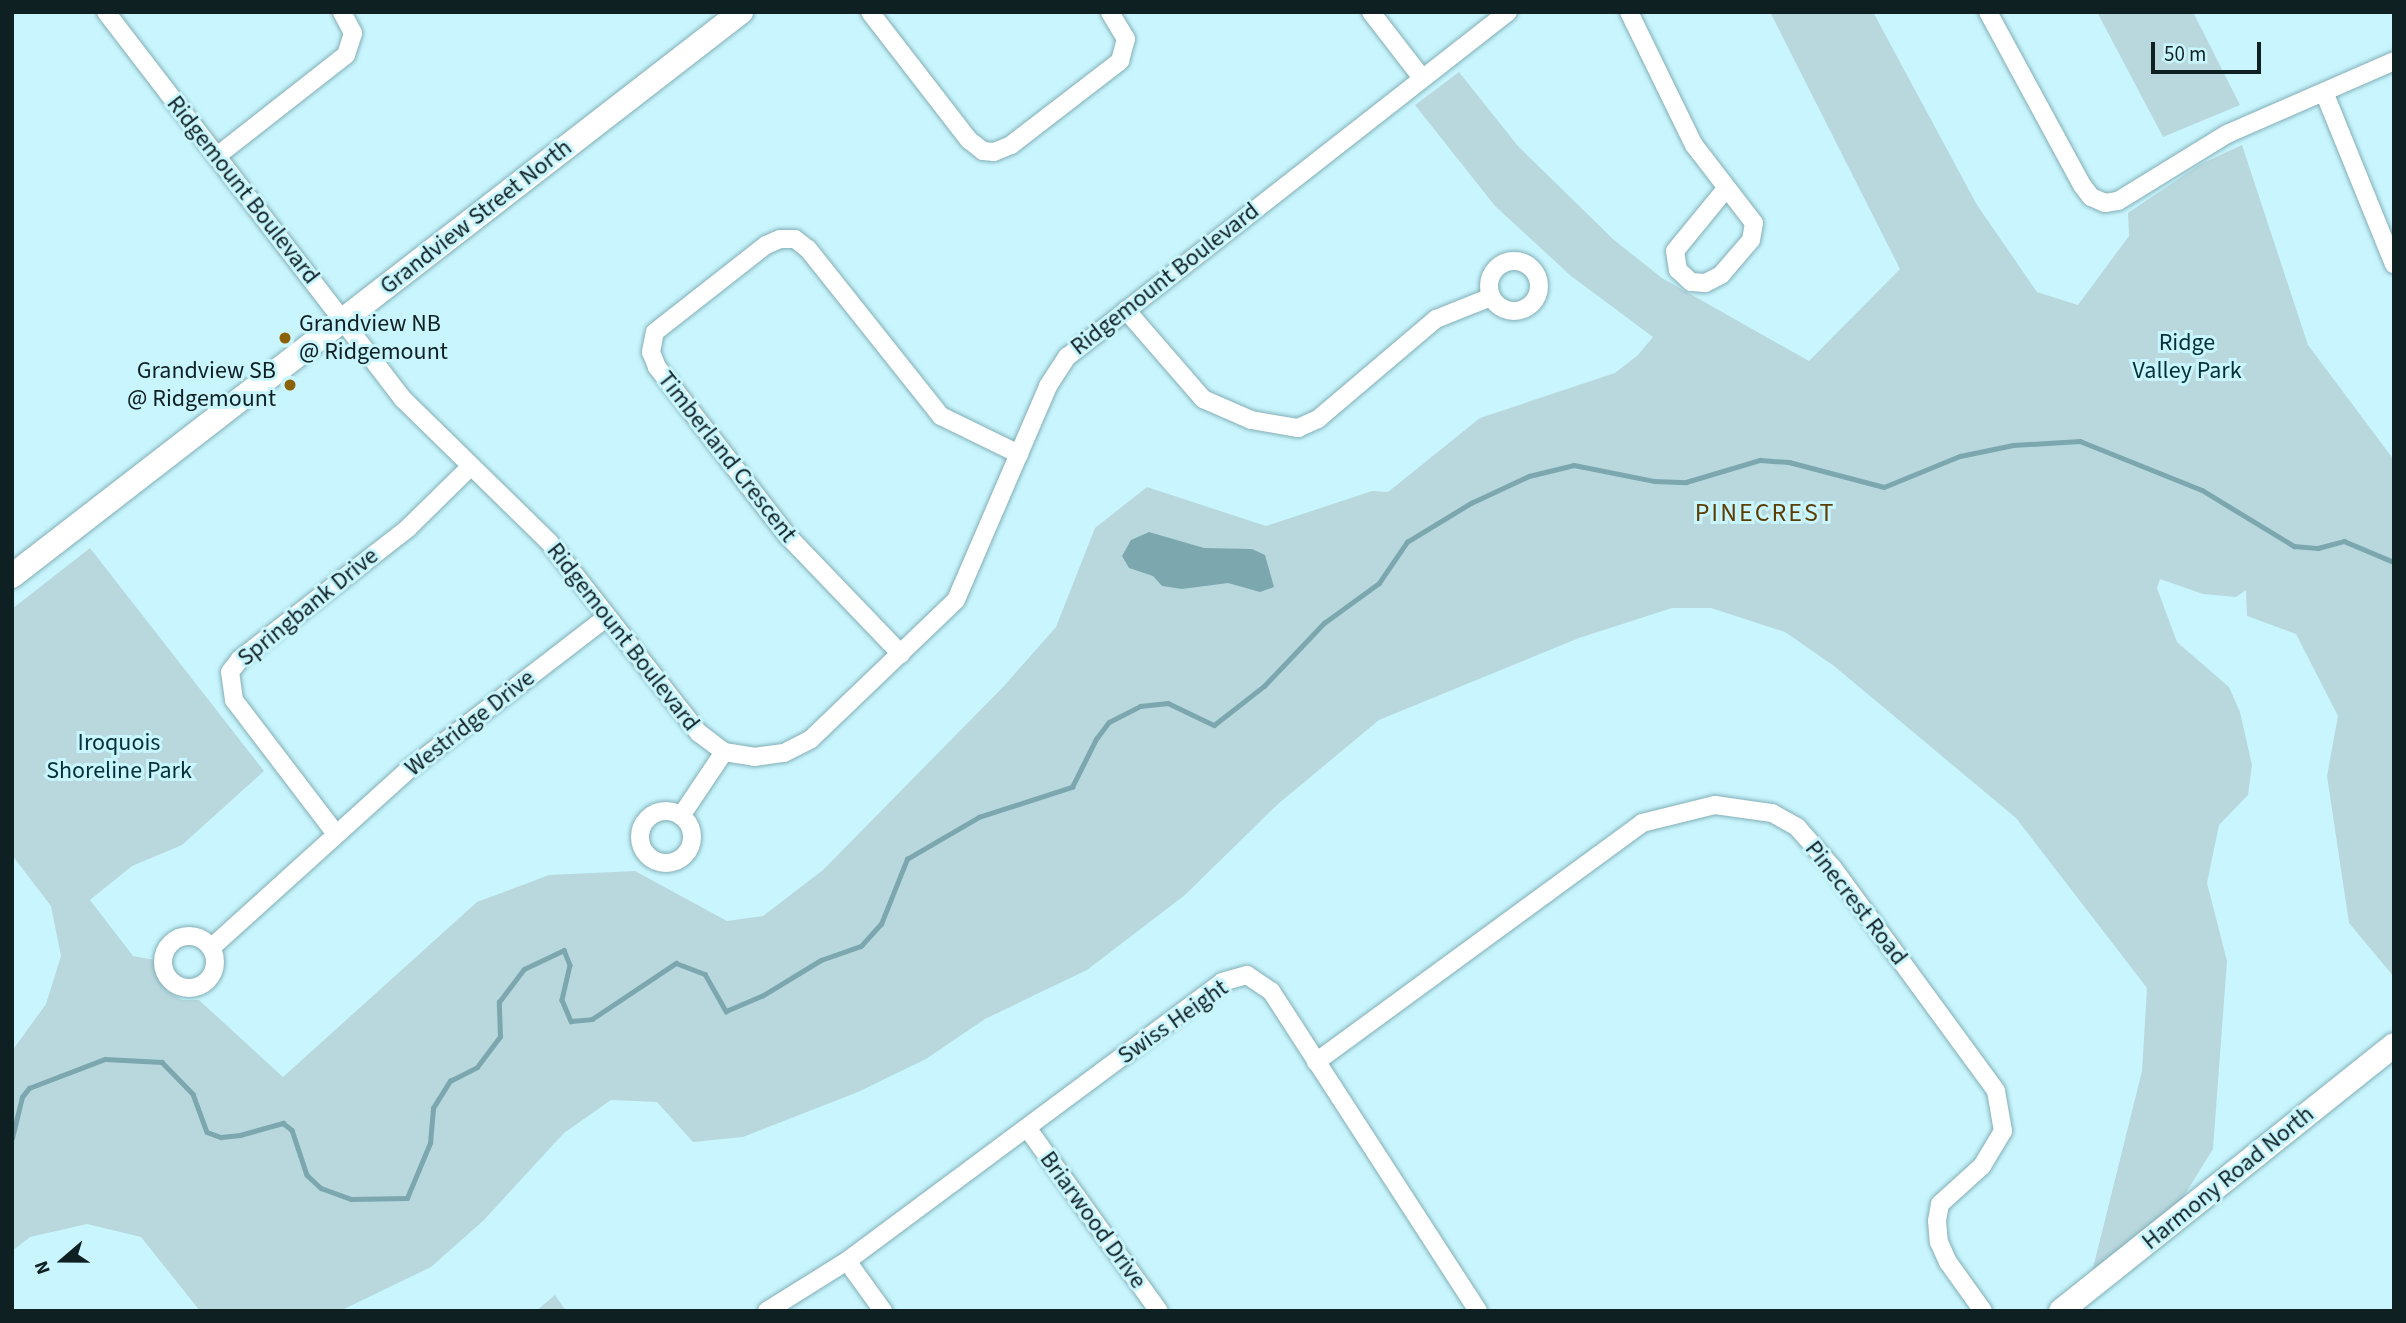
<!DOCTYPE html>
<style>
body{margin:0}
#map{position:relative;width:2406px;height:1323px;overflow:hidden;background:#c9f6fe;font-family:"Source Sans 3",sans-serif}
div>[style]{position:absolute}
.green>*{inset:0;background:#b8d8de}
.water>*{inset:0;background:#7ca7af}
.stream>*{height:4.5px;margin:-2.25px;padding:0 2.25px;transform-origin:2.25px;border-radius:2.25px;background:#7ca7af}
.roads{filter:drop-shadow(0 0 2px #83aeb6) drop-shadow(0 0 2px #83aeb6)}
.street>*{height:18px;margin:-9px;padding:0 9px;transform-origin:9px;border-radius:9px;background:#fff}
.street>.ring{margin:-9px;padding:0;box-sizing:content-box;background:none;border:18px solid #fff;border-radius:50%}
.secondary>*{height:24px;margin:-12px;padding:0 12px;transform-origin:12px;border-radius:12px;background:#fff}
.dots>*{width:19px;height:19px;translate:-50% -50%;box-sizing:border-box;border:4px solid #c9f6fe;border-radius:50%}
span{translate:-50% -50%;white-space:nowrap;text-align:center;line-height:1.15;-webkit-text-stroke:6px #c9f6fe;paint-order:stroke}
.street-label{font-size:24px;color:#0f2023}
.poi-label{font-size:24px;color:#0f2023}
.left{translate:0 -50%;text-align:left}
.right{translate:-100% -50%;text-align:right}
.park-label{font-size:24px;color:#043037}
.neighbourhood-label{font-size:26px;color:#5c3d02;letter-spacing:2px}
.frame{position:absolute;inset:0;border:14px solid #0f2023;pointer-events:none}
.north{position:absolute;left:28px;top:1225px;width:70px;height:70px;-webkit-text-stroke:5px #c9f6fe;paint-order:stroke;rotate:250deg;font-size:19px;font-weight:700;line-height:28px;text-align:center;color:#0f2023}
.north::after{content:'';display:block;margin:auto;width:24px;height:32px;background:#0f2023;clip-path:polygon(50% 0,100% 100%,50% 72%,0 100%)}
.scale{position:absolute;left:2151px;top:42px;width:110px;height:32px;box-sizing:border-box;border:4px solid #0f2023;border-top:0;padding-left:9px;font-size:21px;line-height:24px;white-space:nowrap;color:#0f2023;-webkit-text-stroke:5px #c9f6fe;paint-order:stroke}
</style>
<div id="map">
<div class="green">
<div style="clip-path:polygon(1770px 12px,1873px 12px,1977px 205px,2037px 292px,2078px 305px,2129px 236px,2128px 213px,2199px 165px,2242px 145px,2308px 345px,2394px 460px,2394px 977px,2349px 923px,2327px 776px,2338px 716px,2296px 634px,2247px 616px,2246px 590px,2236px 597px,2203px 594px,2160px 579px,2157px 588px,2177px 642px,2229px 687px,2240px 712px,2252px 765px,2248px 795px,2219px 825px,2207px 883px,2227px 961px,2213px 1149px,2151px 1249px,2092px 1272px,2142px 1071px,2147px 988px,2016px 818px,1834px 666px,1785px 632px,1711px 608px,1672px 608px,1579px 638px,1379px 720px,1278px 804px,1185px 895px,1087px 970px,985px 1019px,926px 1059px,858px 1092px,743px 1137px,693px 1142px,657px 1102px,611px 1100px,564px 1133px,483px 1221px,431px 1267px,340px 1311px,200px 1311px,141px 1237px,87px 1224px,30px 1237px,12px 1251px,12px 1051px,46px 1004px,61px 956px,51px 906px,12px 855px,12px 609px,90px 548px,264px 771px,182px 845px,132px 866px,90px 900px,133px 956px,155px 960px,167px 991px,182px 1000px,199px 1000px,283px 1077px,477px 902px,549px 875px,635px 871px,727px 921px,763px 916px,823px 870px,1003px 687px,1056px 627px,1095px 528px,1147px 487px,1266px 526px,1372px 491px,1388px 492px,1480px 418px,1615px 373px,1638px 355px,1653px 337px,1571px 276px,1495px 206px,1415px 105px,1459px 72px,1518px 146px,1614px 240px,1662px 278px,1809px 361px,1900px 269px)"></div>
<div style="clip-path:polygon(2097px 12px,2193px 12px,2240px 105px,2163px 137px)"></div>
<div style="clip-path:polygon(555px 1295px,566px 1311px,536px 1311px)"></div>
</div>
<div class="water">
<div style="clip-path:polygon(1149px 532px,1204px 548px,1252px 549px,1265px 555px,1274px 587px,1260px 592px,1228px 583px,1182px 589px,1162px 586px,1153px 576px,1129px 568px,1122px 556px,1131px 540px)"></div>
</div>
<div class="stream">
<div style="left:12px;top:1138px;width:42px;rotate:-76.3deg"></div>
<div style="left:22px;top:1097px;width:11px;rotate:-52deg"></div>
<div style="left:29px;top:1088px;width:81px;rotate:-20.9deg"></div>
<div style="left:105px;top:1059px;width:57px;rotate:3deg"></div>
<div style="left:162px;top:1062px;width:45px;rotate:45.9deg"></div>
<div style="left:193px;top:1094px;width:40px;rotate:69.8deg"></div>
<div style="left:207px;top:1132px;width:15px;rotate:20deg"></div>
<div style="left:221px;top:1137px;width:19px;rotate:-6deg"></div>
<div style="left:240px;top:1135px;width:45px;rotate:-15.6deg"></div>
<div style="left:283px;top:1123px;width:11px;rotate:38deg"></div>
<div style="left:292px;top:1130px;width:47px;rotate:71.6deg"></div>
<div style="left:307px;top:1175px;width:19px;rotate:43deg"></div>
<div style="left:321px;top:1188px;width:32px;rotate:20deg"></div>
<div style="left:351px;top:1199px;width:56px;rotate:-1deg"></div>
<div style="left:407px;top:1198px;width:60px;rotate:-67.3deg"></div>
<div style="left:430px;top:1143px;width:35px;rotate:-85deg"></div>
<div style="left:433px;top:1108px;width:32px;rotate:-58deg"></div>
<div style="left:450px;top:1081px;width:30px;rotate:-27deg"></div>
<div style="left:477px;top:1067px;width:38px;rotate:-53deg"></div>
<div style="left:500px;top:1037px;width:35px;rotate:-92deg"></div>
<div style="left:499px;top:1002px;width:41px;rotate:-52.9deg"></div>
<div style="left:524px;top:969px;width:44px;rotate:-25.4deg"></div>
<div style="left:564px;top:950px;width:16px;rotate:68deg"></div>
<div style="left:570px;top:965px;width:36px;rotate:103deg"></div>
<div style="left:562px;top:1000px;width:23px;rotate:67deg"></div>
<div style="left:571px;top:1021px;width:21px;rotate:-5deg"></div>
<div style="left:592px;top:1019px;width:101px;rotate:-33.7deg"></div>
<div style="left:676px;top:963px;width:31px;rotate:21deg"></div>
<div style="left:705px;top:974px;width:43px;rotate:60.4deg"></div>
<div style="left:726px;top:1011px;width:39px;rotate:-23deg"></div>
<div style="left:762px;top:996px;width:69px;rotate:-31.4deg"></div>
<div style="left:821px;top:960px;width:42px;rotate:-19.3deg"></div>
<div style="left:861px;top:946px;width:30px;rotate:-48deg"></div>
<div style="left:881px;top:924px;width:70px;rotate:-68.2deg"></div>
<div style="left:907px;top:859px;width:83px;rotate:-30.3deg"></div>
<div style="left:979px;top:817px;width:98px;rotate:-17.9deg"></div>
<div style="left:1072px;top:787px;width:54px;rotate:-63.4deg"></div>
<div style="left:1096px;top:739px;width:21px;rotate:-53deg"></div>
<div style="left:1109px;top:722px;width:35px;rotate:-27deg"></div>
<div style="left:1140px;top:706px;width:28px;rotate:-6deg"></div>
<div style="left:1168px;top:703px;width:51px;rotate:25.6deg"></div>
<div style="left:1214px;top:725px;width:63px;rotate:-38deg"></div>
<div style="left:1264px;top:686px;width:87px;rotate:-46.4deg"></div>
<div style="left:1324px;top:623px;width:68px;rotate:-36deg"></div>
<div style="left:1379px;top:583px;width:50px;rotate:-55.7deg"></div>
<div style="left:1407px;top:542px;width:75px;rotate:-31.4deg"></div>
<div style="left:1471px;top:503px;width:64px;rotate:-25deg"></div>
<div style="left:1529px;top:476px;width:46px;rotate:-13.7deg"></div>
<div style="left:1574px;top:465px;width:82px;rotate:11.3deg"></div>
<div style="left:1654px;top:481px;width:32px;rotate:2deg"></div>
<div style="left:1686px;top:482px;width:77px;rotate:-16.6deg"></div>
<div style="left:1760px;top:460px;width:29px;rotate:4deg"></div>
<div style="left:1789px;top:462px;width:98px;rotate:14.7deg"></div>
<div style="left:1884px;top:487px;width:82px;rotate:-22.2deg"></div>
<div style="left:1960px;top:456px;width:54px;rotate:-11.7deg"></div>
<div style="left:2013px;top:445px;width:67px;rotate:-3.4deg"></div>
<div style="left:2080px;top:441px;width:131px;rotate:21.9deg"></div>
<div style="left:2202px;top:490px;width:108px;rotate:31.3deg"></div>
<div style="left:2294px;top:546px;width:24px;rotate:5deg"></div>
<div style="left:2318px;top:548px;width:27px;rotate:-15deg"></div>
<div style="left:2344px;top:541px;width:54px;rotate:22.8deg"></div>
</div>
<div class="roads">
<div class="street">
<div style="left:106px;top:12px;width:488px;rotate:52.5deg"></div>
<div style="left:403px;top:399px;width:204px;rotate:44.4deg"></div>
<div style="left:549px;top:542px;width:243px;rotate:51.9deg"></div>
<div style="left:699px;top:733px;width:31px;rotate:37deg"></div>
<div style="left:724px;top:752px;width:30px;rotate:9deg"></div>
<div style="left:754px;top:757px;width:30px;rotate:-8deg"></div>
<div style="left:784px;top:753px;width:30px;rotate:-27deg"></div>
<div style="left:811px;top:739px;width:201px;rotate:-43.8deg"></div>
<div style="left:956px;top:600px;width:233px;rotate:-66.7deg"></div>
<div style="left:1048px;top:386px;width:35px;rotate:-57deg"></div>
<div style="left:1067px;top:357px;width:560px;rotate:-38.04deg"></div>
<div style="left:870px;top:12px;width:162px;rotate:52.3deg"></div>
<div style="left:969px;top:140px;width:18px;rotate:38deg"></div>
<div style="left:983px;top:151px;width:11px;rotate:5deg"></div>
<div style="left:994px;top:152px;width:18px;rotate:-22deg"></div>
<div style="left:1011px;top:145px;width:138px;rotate:-37.6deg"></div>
<div style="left:1120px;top:61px;width:23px;rotate:-75deg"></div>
<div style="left:1126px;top:39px;width:31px;rotate:-121deg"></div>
<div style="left:1371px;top:12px;width:83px;rotate:52.3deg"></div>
<div style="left:1629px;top:12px;width:148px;rotate:64deg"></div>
<div style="left:1694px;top:145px;width:98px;rotate:52.4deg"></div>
<div style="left:1754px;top:223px;width:17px;rotate:100deg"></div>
<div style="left:1751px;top:240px;width:46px;rotate:130.6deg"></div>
<div style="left:1721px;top:275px;width:18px;rotate:153deg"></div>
<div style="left:1705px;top:283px;width:14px;rotate:-176deg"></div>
<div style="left:1691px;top:282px;width:18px;rotate:-137deg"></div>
<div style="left:1678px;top:270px;width:19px;rotate:-99deg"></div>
<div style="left:1675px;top:251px;width:79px;rotate:-50.7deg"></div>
<div style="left:1988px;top:12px;width:197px;rotate:61.5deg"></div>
<div style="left:2082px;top:185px;width:15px;rotate:53deg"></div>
<div style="left:2091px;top:197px;width:15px;rotate:23deg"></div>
<div style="left:2105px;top:203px;width:13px;rotate:-9deg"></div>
<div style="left:2118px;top:201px;width:128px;rotate:-31.6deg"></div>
<div style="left:2227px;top:134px;width:182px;rotate:-23.6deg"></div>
<div style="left:2324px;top:92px;width:186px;rotate:67.9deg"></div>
<div style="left:217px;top:156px;width:164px;rotate:-38.1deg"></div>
<div style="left:346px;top:55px;width:23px;rotate:-72deg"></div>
<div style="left:353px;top:33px;width:24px;rotate:-118deg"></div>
<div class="ring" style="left:1489px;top:261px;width:32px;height:32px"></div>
<div style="left:1126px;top:310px;width:118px;rotate:49.1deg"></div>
<div style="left:1203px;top:399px;width:52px;rotate:23.6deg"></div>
<div style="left:1251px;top:420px;width:48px;rotate:9.7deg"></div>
<div style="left:1298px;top:428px;width:22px;rotate:-24deg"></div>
<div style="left:1318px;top:419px;width:155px;rotate:-40.3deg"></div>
<div style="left:1436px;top:319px;width:59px;rotate:-21.8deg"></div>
<div style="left:901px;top:654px;width:166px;rotate:-133.8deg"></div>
<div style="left:786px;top:534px;width:211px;rotate:-127.7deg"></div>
<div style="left:657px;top:367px;width:16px;rotate:-112deg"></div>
<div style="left:651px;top:352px;width:20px;rotate:-79deg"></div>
<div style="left:655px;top:332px;width:141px;rotate:-38.1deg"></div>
<div style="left:766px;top:245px;width:15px;rotate:-23deg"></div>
<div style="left:780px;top:239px;width:15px"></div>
<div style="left:795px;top:239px;width:16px;rotate:38deg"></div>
<div style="left:808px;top:249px;width:213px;rotate:51.5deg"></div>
<div style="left:941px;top:416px;width:87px;rotate:26deg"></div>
<div class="ring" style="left:640px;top:811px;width:34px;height:34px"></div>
<div style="left:681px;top:816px;width:77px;rotate:-56.1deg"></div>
<div style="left:336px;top:834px;width:168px;rotate:-127.3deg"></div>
<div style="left:234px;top:700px;width:28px;rotate:-98deg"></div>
<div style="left:230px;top:672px;width:16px;rotate:-52deg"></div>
<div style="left:240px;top:659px;width:213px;rotate:-37.9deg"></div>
<div style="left:408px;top:528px;width:88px;rotate:-44.5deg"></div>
<div class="ring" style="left:163px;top:936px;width:34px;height:34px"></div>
<div style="left:211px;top:948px;width:264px;rotate:-42.1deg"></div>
<div style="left:407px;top:771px;width:252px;rotate:-37.6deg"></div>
<div style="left:1316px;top:1062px;width:404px;rotate:-36.2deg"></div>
<div style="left:1642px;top:823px;width:75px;rotate:-13.9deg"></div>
<div style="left:1715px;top:805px;width:58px;rotate:8deg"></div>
<div style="left:1772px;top:813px;width:29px;rotate:29deg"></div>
<div style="left:1797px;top:827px;width:55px;rotate:48.7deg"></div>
<div style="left:1833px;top:868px;width:276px;rotate:53.8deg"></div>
<div style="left:1996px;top:1091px;width:41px;rotate:80.1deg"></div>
<div style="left:2003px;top:1131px;width:41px;rotate:121deg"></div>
<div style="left:1982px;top:1166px;width:57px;rotate:137.9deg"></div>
<div style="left:1940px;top:1204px;width:17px;rotate:100deg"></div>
<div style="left:1937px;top:1221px;width:21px;rotate:85deg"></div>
<div style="left:1939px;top:1242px;width:22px;rotate:66deg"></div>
<div style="left:1948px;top:1262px;width:60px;rotate:54.5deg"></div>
<div style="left:1028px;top:1129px;width:224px;rotate:54.3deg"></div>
<div style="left:847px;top:1261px;width:62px;rotate:54.2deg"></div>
<div style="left:767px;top:1311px;width:94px;rotate:-32deg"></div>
<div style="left:847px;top:1261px;width:467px;rotate:-36.6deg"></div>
<div style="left:1222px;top:982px;width:26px;rotate:-16deg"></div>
<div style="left:1247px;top:975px;width:29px;rotate:34deg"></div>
<div style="left:1271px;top:991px;width:381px;rotate:57.1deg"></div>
</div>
<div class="secondary">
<div style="left:12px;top:576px;width:922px;rotate:-37.73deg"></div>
<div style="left:2061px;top:1311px;width:426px;rotate:-38.6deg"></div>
</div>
</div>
<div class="dots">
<div style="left:285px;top:338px;background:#8d6106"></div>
<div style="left:290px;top:385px;background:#8d6106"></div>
</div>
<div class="street-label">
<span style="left:243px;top:190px;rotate:52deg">Ridgemount Boulevard</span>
<span style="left:476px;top:217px;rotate:-38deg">Grandview Street North</span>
<span style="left:1165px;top:279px;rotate:-38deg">Ridgemount Boulevard</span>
<span style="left:727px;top:457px;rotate:52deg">Timberland Crescent</span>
<span style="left:308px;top:607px;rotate:-39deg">Springbank Drive</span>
<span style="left:623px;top:637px;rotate:52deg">Ridgemount Boulevard</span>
<span style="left:470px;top:723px;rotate:-38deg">Westridge Drive</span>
<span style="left:1856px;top:903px;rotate:52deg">Pinecrest Road</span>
<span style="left:1173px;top:1022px;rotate:-35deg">Swiss Height</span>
<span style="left:2228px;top:1178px;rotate:-39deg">Harmony Road North</span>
<span style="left:1093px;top:1220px;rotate:54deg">Briarwood Drive</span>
</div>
<div class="poi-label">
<span class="left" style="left:299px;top:338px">Grandview NB<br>@ Ridgemount</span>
<span class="right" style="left:276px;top:385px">Grandview SB<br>@ Ridgemount</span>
</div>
<div class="park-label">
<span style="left:2187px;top:357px">Ridge<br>Valley Park</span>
<span style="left:119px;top:757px">Iroquois<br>Shoreline Park</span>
</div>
<div class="neighbourhood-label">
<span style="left:1765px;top:513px">PINECREST</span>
</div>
<div class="frame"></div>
<div class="north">N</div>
<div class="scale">50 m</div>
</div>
